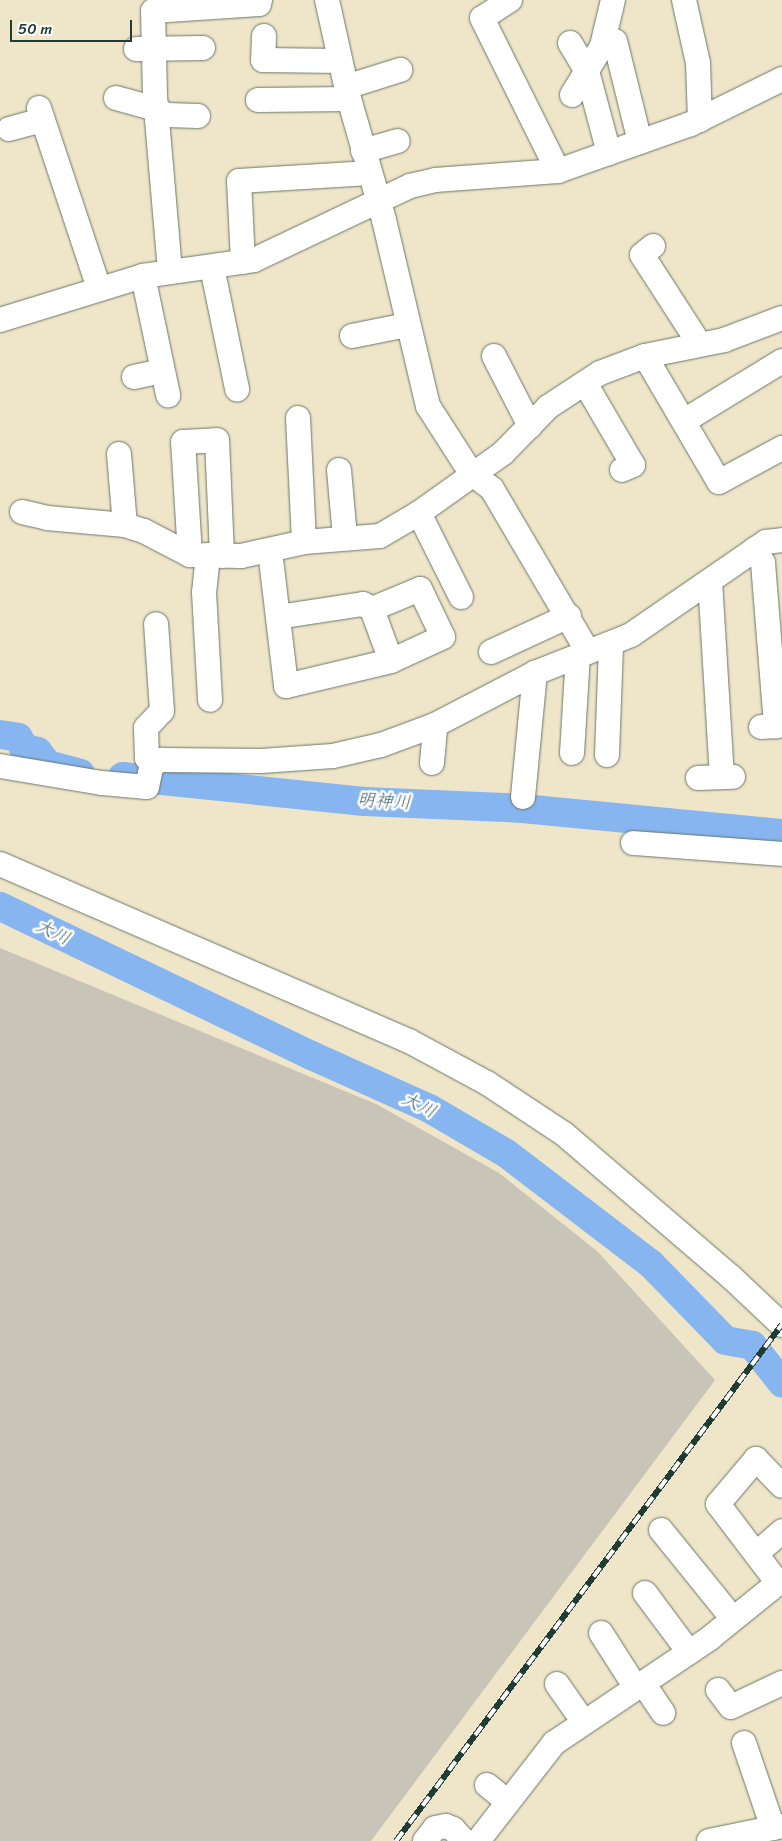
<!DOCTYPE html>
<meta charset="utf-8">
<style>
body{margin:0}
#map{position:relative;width:782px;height:1841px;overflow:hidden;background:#efe5c9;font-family:Sriracha,"Klee One",sans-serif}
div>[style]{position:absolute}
.industrial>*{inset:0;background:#c8c4b8}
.river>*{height:29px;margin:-14.5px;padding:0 14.5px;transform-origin:14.5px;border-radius:14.5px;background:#86b5f0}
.roads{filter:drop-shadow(0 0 1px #687868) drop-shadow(0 0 1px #687868)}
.minor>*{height:24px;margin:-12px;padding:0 12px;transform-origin:12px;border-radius:12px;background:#fff}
.rail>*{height:5.5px;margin-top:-2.75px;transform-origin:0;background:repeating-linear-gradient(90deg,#fff 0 11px,#1f3d34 0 22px);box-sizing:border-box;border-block:1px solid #1f3d34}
span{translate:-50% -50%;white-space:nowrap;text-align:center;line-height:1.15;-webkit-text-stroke:5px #fff;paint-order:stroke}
.water-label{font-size:18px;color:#3e616c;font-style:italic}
.scale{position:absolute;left:10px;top:20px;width:122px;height:22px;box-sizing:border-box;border:2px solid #1f3d34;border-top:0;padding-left:6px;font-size:15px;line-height:18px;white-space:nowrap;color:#1f3d34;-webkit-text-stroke:4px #fff;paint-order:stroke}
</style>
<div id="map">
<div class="industrial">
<div style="clip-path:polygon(0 948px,376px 1104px,499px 1173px,597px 1251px,715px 1380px,371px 1841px,0 1841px)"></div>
</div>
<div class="river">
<div style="left:0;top:734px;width:18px;rotate:9deg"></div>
<div style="left:18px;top:737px;width:11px;rotate:63deg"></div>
<div style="left:23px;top:747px;width:15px;rotate:16deg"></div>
<div style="left:37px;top:751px;width:16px;rotate:52deg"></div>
<div style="left:47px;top:764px;width:34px;rotate:15deg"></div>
<div style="left:122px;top:776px;width:243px;rotate:5.9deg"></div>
<div style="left:364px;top:801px;width:158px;rotate:2.5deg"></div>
<div style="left:522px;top:808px;width:261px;rotate:5.5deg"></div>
<div style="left:0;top:906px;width:345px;rotate:25.6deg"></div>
<div style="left:311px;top:1055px;width:129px;rotate:24.2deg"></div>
<div style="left:429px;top:1108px;width:89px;rotate:30.3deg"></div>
<div style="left:506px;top:1153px;width:181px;rotate:37.4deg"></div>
<div style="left:650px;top:1263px;width:107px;rotate:45.8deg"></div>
<div style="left:725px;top:1340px;width:27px;rotate:10deg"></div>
<div style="left:752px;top:1345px;width:48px;rotate:51.7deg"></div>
</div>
<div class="roads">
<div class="minor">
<div style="left:327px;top:0;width:97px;rotate:77.5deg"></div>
<div style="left:348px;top:95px;width:130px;rotate:73.9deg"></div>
<div style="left:384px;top:220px;width:191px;rotate:76.7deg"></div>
<div style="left:428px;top:406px;width:80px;rotate:57.3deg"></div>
<div style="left:471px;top:473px;width:26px;rotate:37deg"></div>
<div style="left:492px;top:489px;width:189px;rotate:59.5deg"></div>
<div style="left:510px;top:0;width:33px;rotate:147deg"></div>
<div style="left:482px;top:18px;width:171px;rotate:63.6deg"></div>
<div style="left:684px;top:0;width:65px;rotate:77.5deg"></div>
<div style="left:698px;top:63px;width:57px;rotate:88deg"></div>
<div style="left:264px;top:36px;width:24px;rotate:92deg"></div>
<div style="left:263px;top:60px;width:77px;rotate:0.7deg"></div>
<div style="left:615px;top:41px;width:104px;rotate:76.1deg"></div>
<div style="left:570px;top:43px;width:33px;rotate:59deg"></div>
<div style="left:587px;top:71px;width:85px;rotate:75deg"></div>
<div style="left:136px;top:49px;width:67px;rotate:-0.9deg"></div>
<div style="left:346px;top:87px;width:57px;rotate:-17.5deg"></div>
<div style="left:572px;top:95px;width:57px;rotate:-58.5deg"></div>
<div style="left:602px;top:46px;width:47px;rotate:-76.6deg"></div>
<div style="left:116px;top:98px;width:41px;rotate:15.4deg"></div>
<div style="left:156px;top:109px;width:13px;rotate:29deg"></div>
<div style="left:167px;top:115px;width:31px;rotate:2deg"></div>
<div style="left:258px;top:100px;width:91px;rotate:-0.6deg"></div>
<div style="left:39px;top:108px;width:190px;rotate:71.6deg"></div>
<div style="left:9px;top:129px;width:35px;rotate:-15deg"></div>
<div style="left:363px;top:151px;width:36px;rotate:-16deg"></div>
<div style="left:653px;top:246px;width:14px;rotate:141deg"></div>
<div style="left:642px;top:255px;width:105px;rotate:57.1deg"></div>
<div style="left:243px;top:262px;width:81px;rotate:-92.8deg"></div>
<div style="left:239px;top:181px;width:131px;rotate:-3.5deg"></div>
<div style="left:212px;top:267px;width:125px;rotate:78.4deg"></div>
<div style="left:170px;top:271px;width:175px;rotate:-94.9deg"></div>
<div style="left:155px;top:97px;width:86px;rotate:-91.3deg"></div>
<div style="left:153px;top:11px;width:106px;rotate:-3.8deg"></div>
<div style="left:259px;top:4px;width:4px;rotate:-76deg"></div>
<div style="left:143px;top:276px;width:122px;rotate:78.1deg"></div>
<div style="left:0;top:320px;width:150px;rotate:-17.1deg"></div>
<div style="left:143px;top:276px;width:112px;rotate:-8.2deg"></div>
<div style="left:254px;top:260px;width:173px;rotate:-25.4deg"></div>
<div style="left:410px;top:186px;width:26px;rotate:-13deg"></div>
<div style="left:435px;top:180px;width:123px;rotate:-4.2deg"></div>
<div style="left:558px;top:171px;width:141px;rotate:-19.5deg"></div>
<div style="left:691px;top:124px;width:102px;rotate:-26.3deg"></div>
<div style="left:352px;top:336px;width:56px;rotate:-11.3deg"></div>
<div style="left:494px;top:356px;width:79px;rotate:62.8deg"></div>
<div style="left:645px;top:356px;width:146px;rotate:59.6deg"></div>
<div style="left:719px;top:482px;width:72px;rotate:-28.4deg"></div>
<div style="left:134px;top:377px;width:29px;rotate:-12deg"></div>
<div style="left:585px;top:383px;width:95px;rotate:59.7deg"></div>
<div style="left:633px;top:465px;width:12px;rotate:156deg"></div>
<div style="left:298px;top:418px;width:124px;rotate:87.2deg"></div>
<div style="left:684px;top:421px;width:115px;rotate:-31.5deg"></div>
<div style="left:119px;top:454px;width:71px;rotate:85.2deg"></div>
<div style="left:339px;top:470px;width:67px;rotate:84.9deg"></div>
<div style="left:22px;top:512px;width:26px;rotate:13deg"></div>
<div style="left:47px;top:518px;width:78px;rotate:5.1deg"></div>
<div style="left:125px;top:525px;width:20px;rotate:18deg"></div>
<div style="left:144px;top:531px;width:52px;rotate:27.6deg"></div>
<div style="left:190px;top:555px;width:51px;rotate:1.1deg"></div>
<div style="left:241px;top:556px;width:65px;rotate:-12.5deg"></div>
<div style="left:304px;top:542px;width:76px;rotate:-4.5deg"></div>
<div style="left:380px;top:536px;width:45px;rotate:-30.5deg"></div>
<div style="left:419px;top:513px;width:103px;rotate:-35.5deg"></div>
<div style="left:503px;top:453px;width:64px;rotate:-45.6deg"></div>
<div style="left:548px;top:407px;width:62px;rotate:-33.2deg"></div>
<div style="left:600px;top:373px;width:48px;rotate:-20.7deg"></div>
<div style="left:645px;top:356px;width:81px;rotate:-11.4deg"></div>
<div style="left:724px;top:340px;width:62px;rotate:-20.8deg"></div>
<div style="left:419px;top:513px;width:94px;rotate:63.4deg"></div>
<div style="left:755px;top:549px;width:16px;rotate:60deg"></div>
<div style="left:763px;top:563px;width:164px;rotate:85.4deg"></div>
<div style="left:776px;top:726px;width:15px;rotate:176deg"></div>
<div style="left:270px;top:551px;width:136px;rotate:83.2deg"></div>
<div style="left:286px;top:686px;width:108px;rotate:-13.4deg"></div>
<div style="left:391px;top:661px;width:55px;rotate:-110.1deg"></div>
<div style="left:372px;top:609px;width:10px;rotate:-151deg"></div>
<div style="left:363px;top:604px;width:86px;rotate:171.3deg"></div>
<div style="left:190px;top:555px;width:113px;rotate:-93.5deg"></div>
<div style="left:183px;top:442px;width:34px;rotate:-3deg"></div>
<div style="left:217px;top:440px;width:116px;rotate:87.5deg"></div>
<div style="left:208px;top:555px;width:37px;rotate:96deg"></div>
<div style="left:204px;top:592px;width:108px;rotate:86.8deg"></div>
<div style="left:710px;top:581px;width:196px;rotate:86.5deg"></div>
<div style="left:372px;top:609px;width:52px;rotate:-22.6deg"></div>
<div style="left:420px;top:589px;width:53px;rotate:64.4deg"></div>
<div style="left:443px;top:637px;width:57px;rotate:155.2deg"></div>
<div style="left:491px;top:652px;width:86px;rotate:-24.8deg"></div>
<div style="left:572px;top:753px;width:97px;rotate:-86.5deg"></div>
<div style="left:607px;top:755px;width:111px;rotate:-87.9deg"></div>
<div style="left:432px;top:763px;width:38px;rotate:-85deg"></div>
<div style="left:152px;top:764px;width:8px;rotate:-130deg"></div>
<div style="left:147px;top:758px;width:30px;rotate:-92deg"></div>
<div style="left:146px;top:728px;width:23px;rotate:-47deg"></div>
<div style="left:162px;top:711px;width:87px;rotate:-93.9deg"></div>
<div style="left:0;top:766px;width:103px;rotate:9.5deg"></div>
<div style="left:102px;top:783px;width:45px;rotate:5.1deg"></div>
<div style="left:147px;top:787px;width:24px;rotate:-78deg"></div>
<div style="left:152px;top:764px;width:11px;rotate:-22deg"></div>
<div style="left:162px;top:760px;width:99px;rotate:0.6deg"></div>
<div style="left:261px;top:761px;width:72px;rotate:-4deg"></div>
<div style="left:333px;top:756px;width:49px;rotate:-12.9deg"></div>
<div style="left:381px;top:745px;width:58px;rotate:-20.3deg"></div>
<div style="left:435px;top:725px;width:113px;rotate:-27.5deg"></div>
<div style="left:535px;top:673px;width:103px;rotate:-21.6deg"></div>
<div style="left:631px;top:635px;width:164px;rotate:-34.6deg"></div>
<div style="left:766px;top:542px;width:16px;rotate:-7deg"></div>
<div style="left:698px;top:778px;width:35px;rotate:-2deg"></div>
<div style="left:523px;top:797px;width:125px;rotate:-84.5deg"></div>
<div style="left:633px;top:843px;width:149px;rotate:4.2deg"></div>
<div style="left:0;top:864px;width:446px;rotate:23.4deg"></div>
<div style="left:409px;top:1041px;width:89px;rotate:28.3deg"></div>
<div style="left:487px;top:1083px;width:92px;rotate:33.5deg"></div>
<div style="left:564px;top:1134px;width:220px;rotate:40.6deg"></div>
<div style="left:731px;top:1277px;width:70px;rotate:43.3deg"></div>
<div style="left:661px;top:1530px;width:114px;rotate:51deg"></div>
<div style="left:756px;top:1554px;width:35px;rotate:-41deg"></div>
<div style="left:778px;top:1583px;width:99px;rotate:-127.2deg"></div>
<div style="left:718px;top:1504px;width:59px;rotate:-49.8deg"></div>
<div style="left:756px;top:1459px;width:37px;rotate:46deg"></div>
<div style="left:645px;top:1593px;width:74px;rotate:53.3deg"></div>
<div style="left:601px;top:1633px;width:65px;rotate:57.5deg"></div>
<div style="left:643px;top:1683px;width:36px;rotate:56deg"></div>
<div style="left:557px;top:1684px;width:45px;rotate:54.9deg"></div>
<div style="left:718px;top:1690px;width:21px;rotate:53deg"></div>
<div style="left:731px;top:1707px;width:56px;rotate:-25.2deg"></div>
<div style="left:744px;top:1743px;width:90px;rotate:71.2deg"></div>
<div style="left:487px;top:1785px;width:27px;rotate:39deg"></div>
<div style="left:425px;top:1841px;width:16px;rotate:-52deg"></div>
<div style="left:435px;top:1828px;width:11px;rotate:-10deg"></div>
<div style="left:446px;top:1826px;width:8px;rotate:23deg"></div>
<div style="left:453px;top:1829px;width:16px;rotate:47deg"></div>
<div style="left:478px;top:1841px;width:124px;rotate:-52.2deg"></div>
<div style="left:554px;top:1743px;width:188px;rotate:-33.9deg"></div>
<div style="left:710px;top:1638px;width:92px;rotate:-38.9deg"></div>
<div style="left:709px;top:1841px;width:75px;rotate:-11.6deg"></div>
</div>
</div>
<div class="rail">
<div style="left:396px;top:1841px;width:645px;rotate:-53.25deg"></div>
</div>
<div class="water-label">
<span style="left:384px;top:801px;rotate:4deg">明神川</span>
<span style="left:53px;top:932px;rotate:26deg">大川</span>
<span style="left:419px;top:1105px;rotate:26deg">大川</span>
</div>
<div class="scale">50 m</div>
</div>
